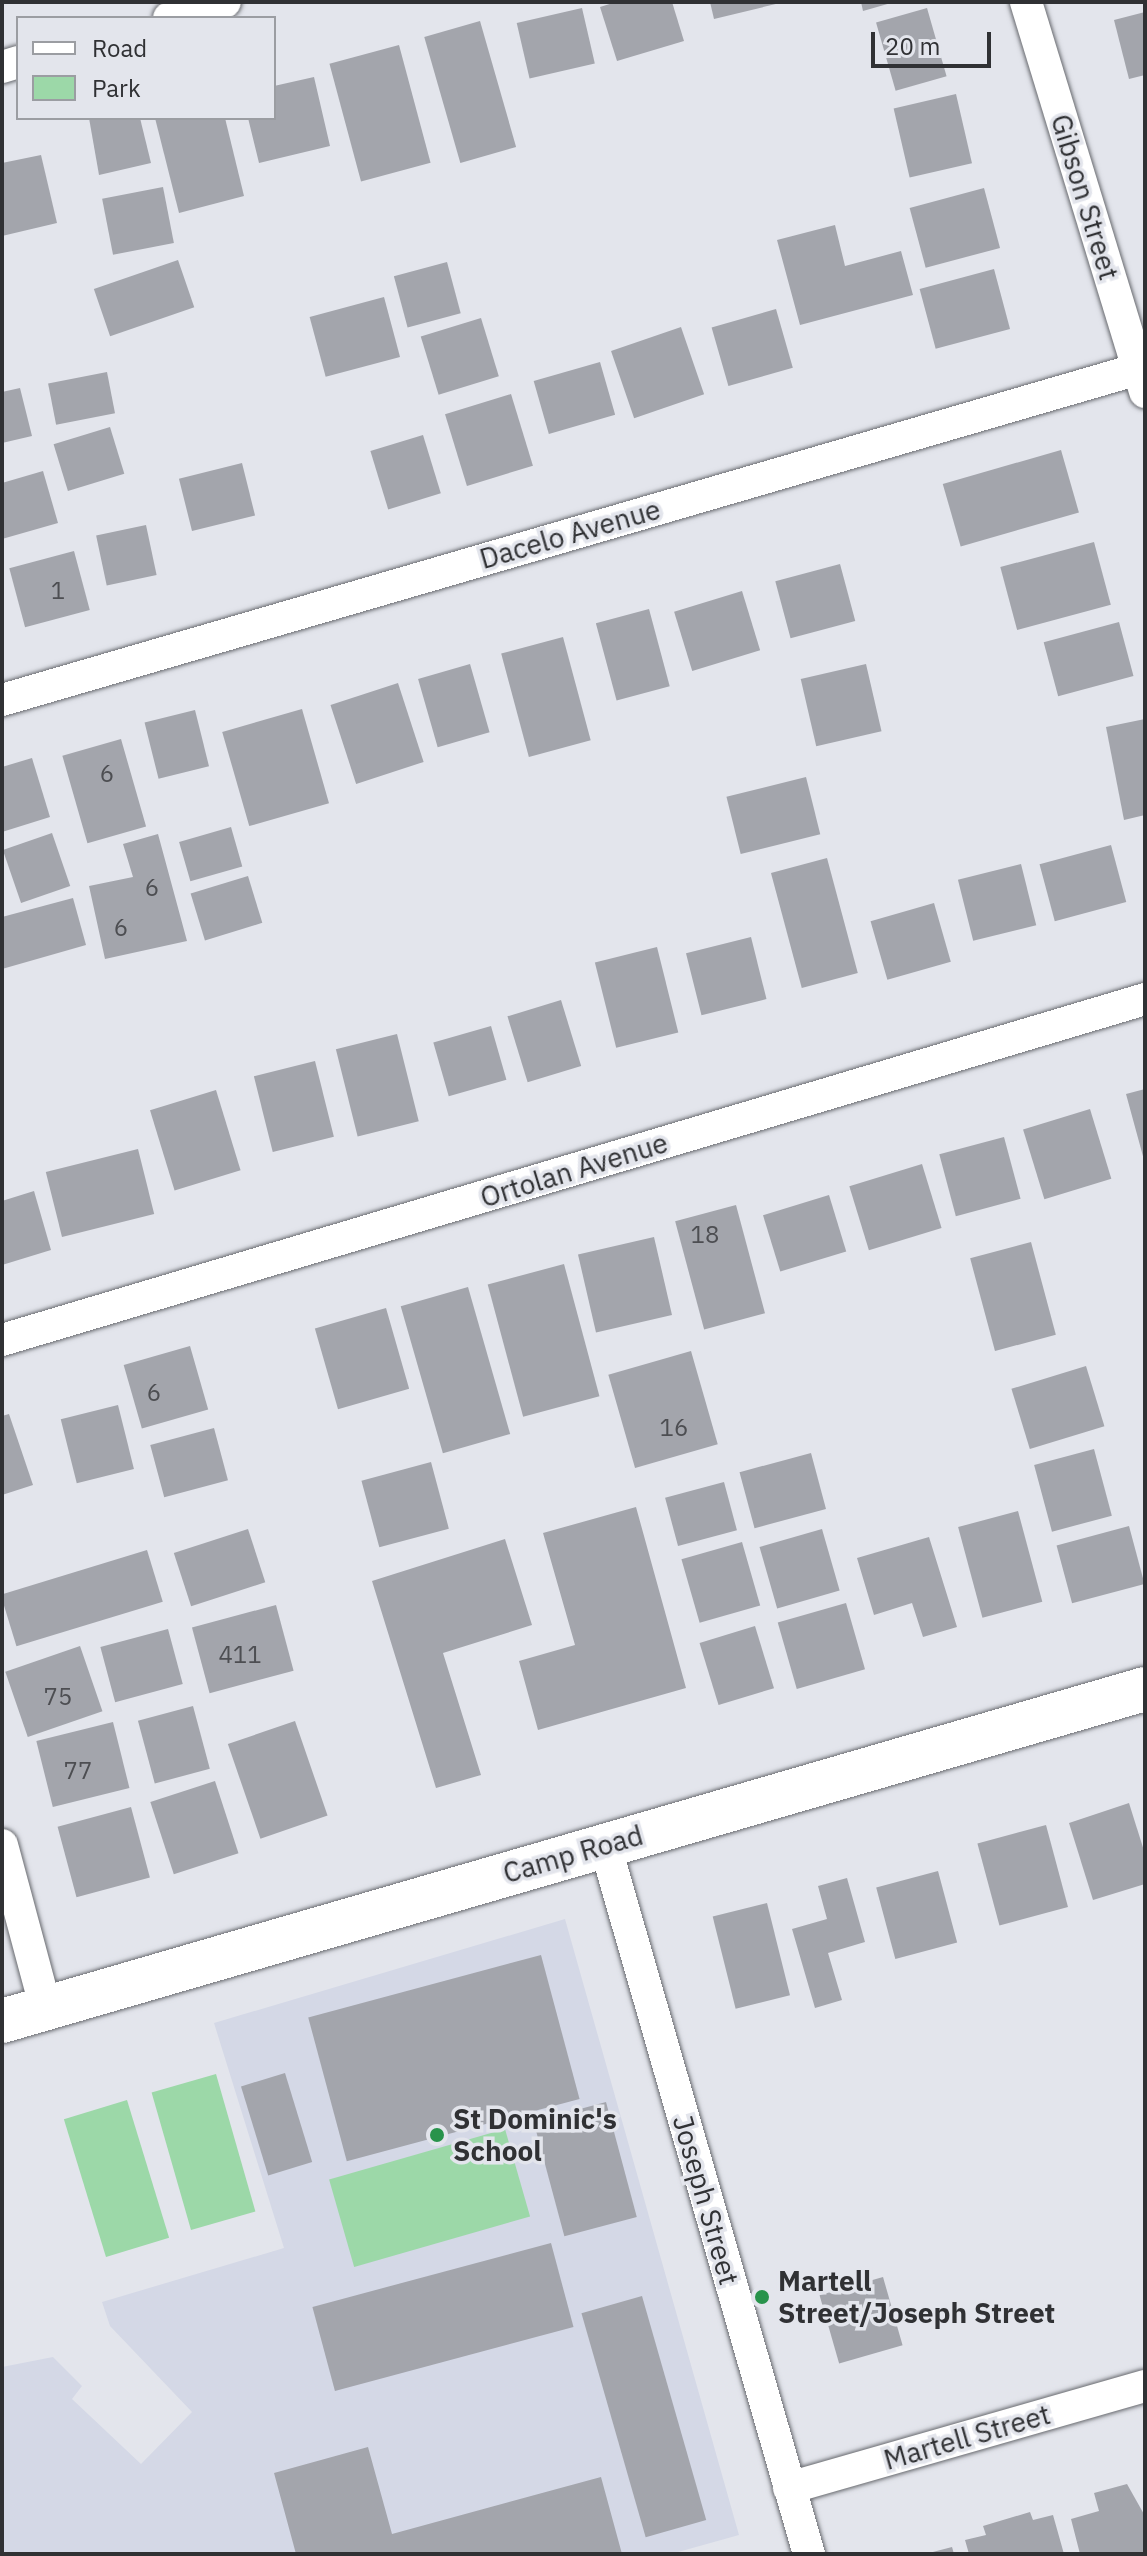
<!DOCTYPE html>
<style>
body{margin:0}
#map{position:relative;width:1147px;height:2556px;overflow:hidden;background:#e3e5ec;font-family:"IBM Plex Sans",sans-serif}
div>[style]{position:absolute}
.built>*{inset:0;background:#d4d8e6}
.green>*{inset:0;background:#9cd8a8;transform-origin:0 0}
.building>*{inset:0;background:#a3a5ac;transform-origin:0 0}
.roads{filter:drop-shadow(0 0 2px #686a6f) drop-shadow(0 0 2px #686a6f)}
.minor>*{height:32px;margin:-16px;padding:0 16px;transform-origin:16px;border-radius:16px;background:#fff}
.primary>*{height:44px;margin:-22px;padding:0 22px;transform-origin:22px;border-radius:22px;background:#fff}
.dots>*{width:22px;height:22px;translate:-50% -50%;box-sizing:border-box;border:4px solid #e3e5ec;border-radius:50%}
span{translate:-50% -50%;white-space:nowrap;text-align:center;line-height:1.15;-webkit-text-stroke:7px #e3e5ec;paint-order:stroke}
.number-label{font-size:24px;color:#4d4e52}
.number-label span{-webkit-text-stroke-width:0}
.street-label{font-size:28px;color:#303134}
.poi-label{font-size:28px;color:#303134;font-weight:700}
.left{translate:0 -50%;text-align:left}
.frame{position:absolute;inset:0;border:4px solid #303134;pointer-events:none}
.legend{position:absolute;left:16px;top:16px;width:260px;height:104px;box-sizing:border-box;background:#e3e5ec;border:2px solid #9b9da2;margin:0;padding:10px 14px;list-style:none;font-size:24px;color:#303134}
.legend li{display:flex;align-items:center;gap:16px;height:40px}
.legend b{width:40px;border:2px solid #9b9da2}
.scale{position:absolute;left:871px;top:32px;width:120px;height:36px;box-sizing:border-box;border:4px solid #303134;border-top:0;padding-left:10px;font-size:24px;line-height:28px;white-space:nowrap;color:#303134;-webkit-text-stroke:6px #e3e5ec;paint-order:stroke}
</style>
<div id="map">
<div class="built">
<div style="clip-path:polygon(565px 1919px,739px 2535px,671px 2554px,2px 2554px,2px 2367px,53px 2357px,82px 2386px,72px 2399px,141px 2464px,192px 2412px,110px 2326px,102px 2302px,284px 2248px,214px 2023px)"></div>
</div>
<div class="green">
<div style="left:216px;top:2074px;width:143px;height:67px;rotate:74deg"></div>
<div style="left:127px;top:2100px;width:144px;height:66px;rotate:73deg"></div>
<div style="left:505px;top:2129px;width:91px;height:183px;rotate:74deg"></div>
</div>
<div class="building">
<div style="clip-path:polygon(616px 2px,672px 2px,684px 41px,617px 61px,600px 7px)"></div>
<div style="clip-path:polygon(710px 2px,779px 2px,780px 3px,714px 19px)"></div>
<div style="clip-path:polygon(861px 2px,891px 2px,891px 3px,863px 11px)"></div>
<div style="left:582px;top:8px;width:57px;height:67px;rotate:77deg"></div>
<div style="left:927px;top:8px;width:71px;height:53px;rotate:74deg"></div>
<div style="clip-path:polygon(1145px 12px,1145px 75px,1129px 79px,1114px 20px)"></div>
<div style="left:480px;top:21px;width:131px;height:58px;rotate:74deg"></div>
<div style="left:399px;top:45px;width:122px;height:72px;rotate:75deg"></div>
<div style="clip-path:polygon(314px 77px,330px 146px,259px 163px,248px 118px,274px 118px,274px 86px)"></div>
<div style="left:956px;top:94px;width:71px;height:64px;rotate:77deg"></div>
<div style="clip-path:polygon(89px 118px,140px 118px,151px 163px,99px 175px)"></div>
<div style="clip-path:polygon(155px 118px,225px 118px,244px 196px,179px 213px)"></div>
<div style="clip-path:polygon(41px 155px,57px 223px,2px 236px,2px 163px)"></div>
<div style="left:163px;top:187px;width:57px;height:62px;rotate:79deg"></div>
<div style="left:984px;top:188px;width:62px;height:77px;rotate:75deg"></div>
<div style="clip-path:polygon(835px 225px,845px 266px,901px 251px,913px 295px,800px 325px,777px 240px)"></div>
<div style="left:178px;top:260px;width:50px;height:89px;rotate:71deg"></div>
<div style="left:447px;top:262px;width:53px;height:55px;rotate:75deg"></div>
<div style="left:994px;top:269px;width:62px;height:77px;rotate:75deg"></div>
<div style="left:384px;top:297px;width:62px;height:77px;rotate:75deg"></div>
<div style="left:776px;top:309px;width:61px;height:67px;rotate:74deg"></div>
<div style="left:481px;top:318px;width:61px;height:63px;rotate:73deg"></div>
<div style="left:681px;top:327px;width:71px;height:74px;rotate:71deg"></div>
<div style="left:600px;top:362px;width:55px;height:69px;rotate:74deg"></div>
<div style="left:107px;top:372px;width:42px;height:60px;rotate:79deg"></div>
<div style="clip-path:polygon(20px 388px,32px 436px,2px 443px,2px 392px)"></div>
<div style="left:511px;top:394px;width:75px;height:69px;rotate:73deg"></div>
<div style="left:110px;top:427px;width:49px;height:59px;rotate:73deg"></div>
<div style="left:423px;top:435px;width:61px;height:55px;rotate:73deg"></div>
<div style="left:1061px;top:450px;width:65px;height:123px;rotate:74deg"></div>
<div style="left:242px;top:463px;width:54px;height:65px;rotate:76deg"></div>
<div style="clip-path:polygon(43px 471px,58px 523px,2px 539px,2px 483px)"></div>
<div style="left:146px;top:525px;width:51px;height:51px;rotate:78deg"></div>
<div style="left:1094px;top:542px;width:65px;height:97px;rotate:75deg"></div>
<div style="left:74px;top:551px;width:61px;height:67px;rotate:75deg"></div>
<div style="left:840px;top:564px;width:59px;height:67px;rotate:75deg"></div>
<div style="left:742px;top:591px;width:62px;height:71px;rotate:73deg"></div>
<div style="left:649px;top:609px;width:80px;height:55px;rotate:75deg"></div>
<div style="left:1119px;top:622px;width:56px;height:78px;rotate:75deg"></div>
<div style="left:563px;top:637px;width:107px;height:64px;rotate:75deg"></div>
<div style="left:470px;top:664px;width:71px;height:54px;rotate:74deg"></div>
<div style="left:866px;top:664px;width:69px;height:67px;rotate:77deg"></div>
<div style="left:398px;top:683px;width:83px;height:71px;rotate:72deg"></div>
<div style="left:302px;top:709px;width:98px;height:83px;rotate:74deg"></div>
<div style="left:195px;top:710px;width:58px;height:52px;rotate:76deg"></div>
<div style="clip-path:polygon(1145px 719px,1145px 815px,1124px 820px,1106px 727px)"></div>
<div style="left:121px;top:739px;width:91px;height:61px;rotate:74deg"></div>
<div style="clip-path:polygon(32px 758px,50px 817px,2px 832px,2px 767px)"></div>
<div style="left:806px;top:777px;width:59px;height:82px;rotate:76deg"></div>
<div style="left:231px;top:827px;width:41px;height:54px;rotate:74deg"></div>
<div style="left:52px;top:833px;width:56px;height:52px;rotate:71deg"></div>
<div style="clip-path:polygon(158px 834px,187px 941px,105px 959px,89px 886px,133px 877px,123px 844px)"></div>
<div style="left:1111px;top:845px;width:59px;height:74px;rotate:75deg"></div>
<div style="left:827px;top:858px;width:119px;height:58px;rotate:75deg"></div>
<div style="left:1021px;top:864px;width:63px;height:65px;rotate:76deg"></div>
<div style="left:248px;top:876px;width:49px;height:60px;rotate:73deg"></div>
<div style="clip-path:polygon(73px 898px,86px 945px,2px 969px,2px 917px)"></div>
<div style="left:934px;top:903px;width:61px;height:66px;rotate:74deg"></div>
<div style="left:751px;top:937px;width:64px;height:67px;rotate:76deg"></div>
<div style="left:657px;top:947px;width:88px;height:64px;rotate:76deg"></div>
<div style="left:561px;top:1000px;width:69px;height:56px;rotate:73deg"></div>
<div style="left:491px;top:1026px;width:56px;height:60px;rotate:74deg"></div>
<div style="left:397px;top:1034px;width:90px;height:63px;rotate:76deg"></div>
<div style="left:315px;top:1061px;width:78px;height:63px;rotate:76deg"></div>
<div style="clip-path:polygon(1145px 1089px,1145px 1159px,1144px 1160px,1126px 1094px)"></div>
<div style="left:216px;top:1090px;width:84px;height:69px;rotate:73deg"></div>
<div style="left:1090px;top:1109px;width:73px;height:70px;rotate:73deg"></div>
<div style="left:1004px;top:1137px;width:64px;height:67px;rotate:75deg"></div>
<div style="left:138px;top:1149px;width:67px;height:95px;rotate:76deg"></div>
<div style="left:922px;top:1164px;width:67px;height:76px;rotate:73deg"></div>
<div style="clip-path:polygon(34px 1191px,51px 1250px,2px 1265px,2px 1201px)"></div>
<div style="left:829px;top:1195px;width:59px;height:69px;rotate:73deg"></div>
<div style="left:736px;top:1205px;width:112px;height:63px;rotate:75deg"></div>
<div style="left:654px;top:1237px;width:80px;height:78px;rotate:77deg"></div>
<div style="left:1031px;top:1242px;width:96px;height:63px;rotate:75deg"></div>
<div style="left:564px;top:1264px;width:137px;height:79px;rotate:75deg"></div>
<div style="left:468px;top:1287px;width:153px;height:70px;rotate:74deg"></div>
<div style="left:386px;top:1308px;width:84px;height:74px;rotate:74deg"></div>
<div style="left:190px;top:1346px;width:66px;height:69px;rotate:74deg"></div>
<div style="left:691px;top:1351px;width:97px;height:86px;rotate:74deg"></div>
<div style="left:1086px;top:1366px;width:63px;height:78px;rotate:73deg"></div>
<div style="left:118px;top:1405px;width:66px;height:59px;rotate:76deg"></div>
<div style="clip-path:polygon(9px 1414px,33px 1485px,2px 1495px,2px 1416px)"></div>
<div style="left:214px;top:1428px;width:54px;height:66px;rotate:75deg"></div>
<div style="left:1094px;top:1449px;width:69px;height:62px;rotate:75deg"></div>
<div style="left:811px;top:1453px;width:58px;height:74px;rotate:75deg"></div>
<div style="left:431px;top:1462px;width:69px;height:72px;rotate:75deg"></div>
<div style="left:724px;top:1482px;width:50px;height:61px;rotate:75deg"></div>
<div style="clip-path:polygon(636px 1507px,686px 1688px,538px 1730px,519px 1661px,575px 1645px,543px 1533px)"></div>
<div style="left:1018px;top:1511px;width:94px;height:62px;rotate:75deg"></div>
<div style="left:1129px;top:1526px;width:60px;height:75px;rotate:75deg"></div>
<div style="left:248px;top:1529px;width:56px;height:78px;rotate:72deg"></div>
<div style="left:822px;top:1529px;width:64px;height:65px;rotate:74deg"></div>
<div style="clip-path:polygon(929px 1537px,957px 1627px,923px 1637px,912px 1603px,874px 1615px,857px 1558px)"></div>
<div style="clip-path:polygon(505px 1539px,532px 1625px,443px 1653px,481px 1775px,436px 1788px,372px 1581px)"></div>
<div style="left:742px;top:1542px;width:66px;height:63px;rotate:74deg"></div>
<div style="left:147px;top:1550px;width:54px;height:153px;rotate:73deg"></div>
<div style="left:846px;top:1603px;width:69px;height:71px;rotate:74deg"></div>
<div style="left:276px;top:1605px;width:68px;height:87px;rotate:75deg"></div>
<div style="left:755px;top:1626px;width:65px;height:58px;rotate:73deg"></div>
<div style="left:168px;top:1629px;width:57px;height:70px;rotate:75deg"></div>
<div style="left:80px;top:1646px;width:69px;height:79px;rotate:71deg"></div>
<div style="left:193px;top:1706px;width:65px;height:57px;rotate:75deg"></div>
<div style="left:295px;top:1721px;width:100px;height:71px;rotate:71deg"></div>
<div style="left:113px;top:1722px;width:68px;height:79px;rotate:76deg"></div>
<div style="left:215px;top:1781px;width:76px;height:68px;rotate:72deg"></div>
<div style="clip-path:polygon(1129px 1803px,1145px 1854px,1145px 1884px,1093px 1900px,1069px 1823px)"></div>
<div style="left:131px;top:1807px;width:73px;height:76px;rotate:75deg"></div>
<div style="left:1046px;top:1825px;width:85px;height:71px;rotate:75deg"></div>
<div style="left:938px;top:1871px;width:74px;height:64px;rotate:75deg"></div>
<div style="clip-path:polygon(847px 1878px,865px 1942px,828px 1953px,842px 2000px,815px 2008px,792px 1929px,827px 1919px,818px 1886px)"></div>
<div style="left:767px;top:1903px;width:95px;height:56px;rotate:76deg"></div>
<div style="left:541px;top:1955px;width:149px;height:241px;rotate:75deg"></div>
<div style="left:285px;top:2073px;width:93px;height:46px;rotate:73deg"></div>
<div style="left:606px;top:2102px;width:119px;height:75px;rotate:75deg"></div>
<div style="left:551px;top:2243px;width:87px;height:247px;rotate:75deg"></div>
<div style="left:883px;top:2277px;width:71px;height:66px;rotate:74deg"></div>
<div style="left:642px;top:2296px;width:233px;height:63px;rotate:74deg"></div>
<div style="clip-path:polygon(368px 2447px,392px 2534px,601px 2477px,622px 2554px,296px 2554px,274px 2473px)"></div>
<div style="clip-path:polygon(1127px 2484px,1145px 2516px,1145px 2554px,1080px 2554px,1071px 2519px,1099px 2511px,1094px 2493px)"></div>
<div style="clip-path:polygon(1030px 2512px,1033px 2520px,1053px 2515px,1064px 2554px,969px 2554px,965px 2540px,986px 2535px,983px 2526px)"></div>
<div style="clip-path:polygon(952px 2547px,954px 2554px,929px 2554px,929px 2553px)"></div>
</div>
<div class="roads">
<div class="minor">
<div style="left:1026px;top:2px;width:408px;rotate:73deg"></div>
<div style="left:169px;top:18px;width:58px;rotate:-15.9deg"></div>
<div style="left:2px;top:67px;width:17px;rotate:-17deg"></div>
<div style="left:2px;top:700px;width:1183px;rotate:-16.24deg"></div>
<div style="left:2px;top:1340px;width:1193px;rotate:-16.61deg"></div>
<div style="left:2px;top:1845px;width:170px;rotate:75deg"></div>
<div style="left:605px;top:1845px;width:738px;rotate:73.95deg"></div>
<div style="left:789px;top:2488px;width:370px;rotate:-16deg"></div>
</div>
<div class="primary">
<div style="left:2px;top:2021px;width:1190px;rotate:-16.2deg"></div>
</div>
</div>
<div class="dots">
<div style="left:437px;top:2135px;background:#28934b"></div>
<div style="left:762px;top:2297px;background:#28934b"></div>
</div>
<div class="number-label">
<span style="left:58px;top:591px">1</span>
<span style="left:107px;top:774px">6</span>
<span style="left:152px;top:888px">6</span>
<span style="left:121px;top:928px">6</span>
<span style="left:705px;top:1235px">18</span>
<span style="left:154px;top:1393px">6</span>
<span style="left:674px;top:1428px">16</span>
<span style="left:240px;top:1655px">411</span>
<span style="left:58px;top:1697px">75</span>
<span style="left:78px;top:1771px">77</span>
</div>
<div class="street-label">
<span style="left:1085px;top:197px;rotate:73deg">Gibson Street</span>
<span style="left:570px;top:534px;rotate:-16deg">Dacelo Avenue</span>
<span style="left:574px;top:1170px;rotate:-17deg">Ortolan Avenue</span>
<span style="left:573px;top:1854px;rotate:-16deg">Camp Road</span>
<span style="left:706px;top:2200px;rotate:74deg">Joseph Street</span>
<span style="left:967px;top:2437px;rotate:-16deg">Martell Street</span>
</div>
<div class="poi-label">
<span class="left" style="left:453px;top:2135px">St Dominic's<br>School</span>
<span class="left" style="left:778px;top:2297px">Martell<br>Street/Joseph Street</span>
</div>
<div class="frame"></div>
<ul class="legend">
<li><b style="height:10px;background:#fff"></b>Road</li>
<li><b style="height:22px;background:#9cd8a8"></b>Park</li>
</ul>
<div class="scale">20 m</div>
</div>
